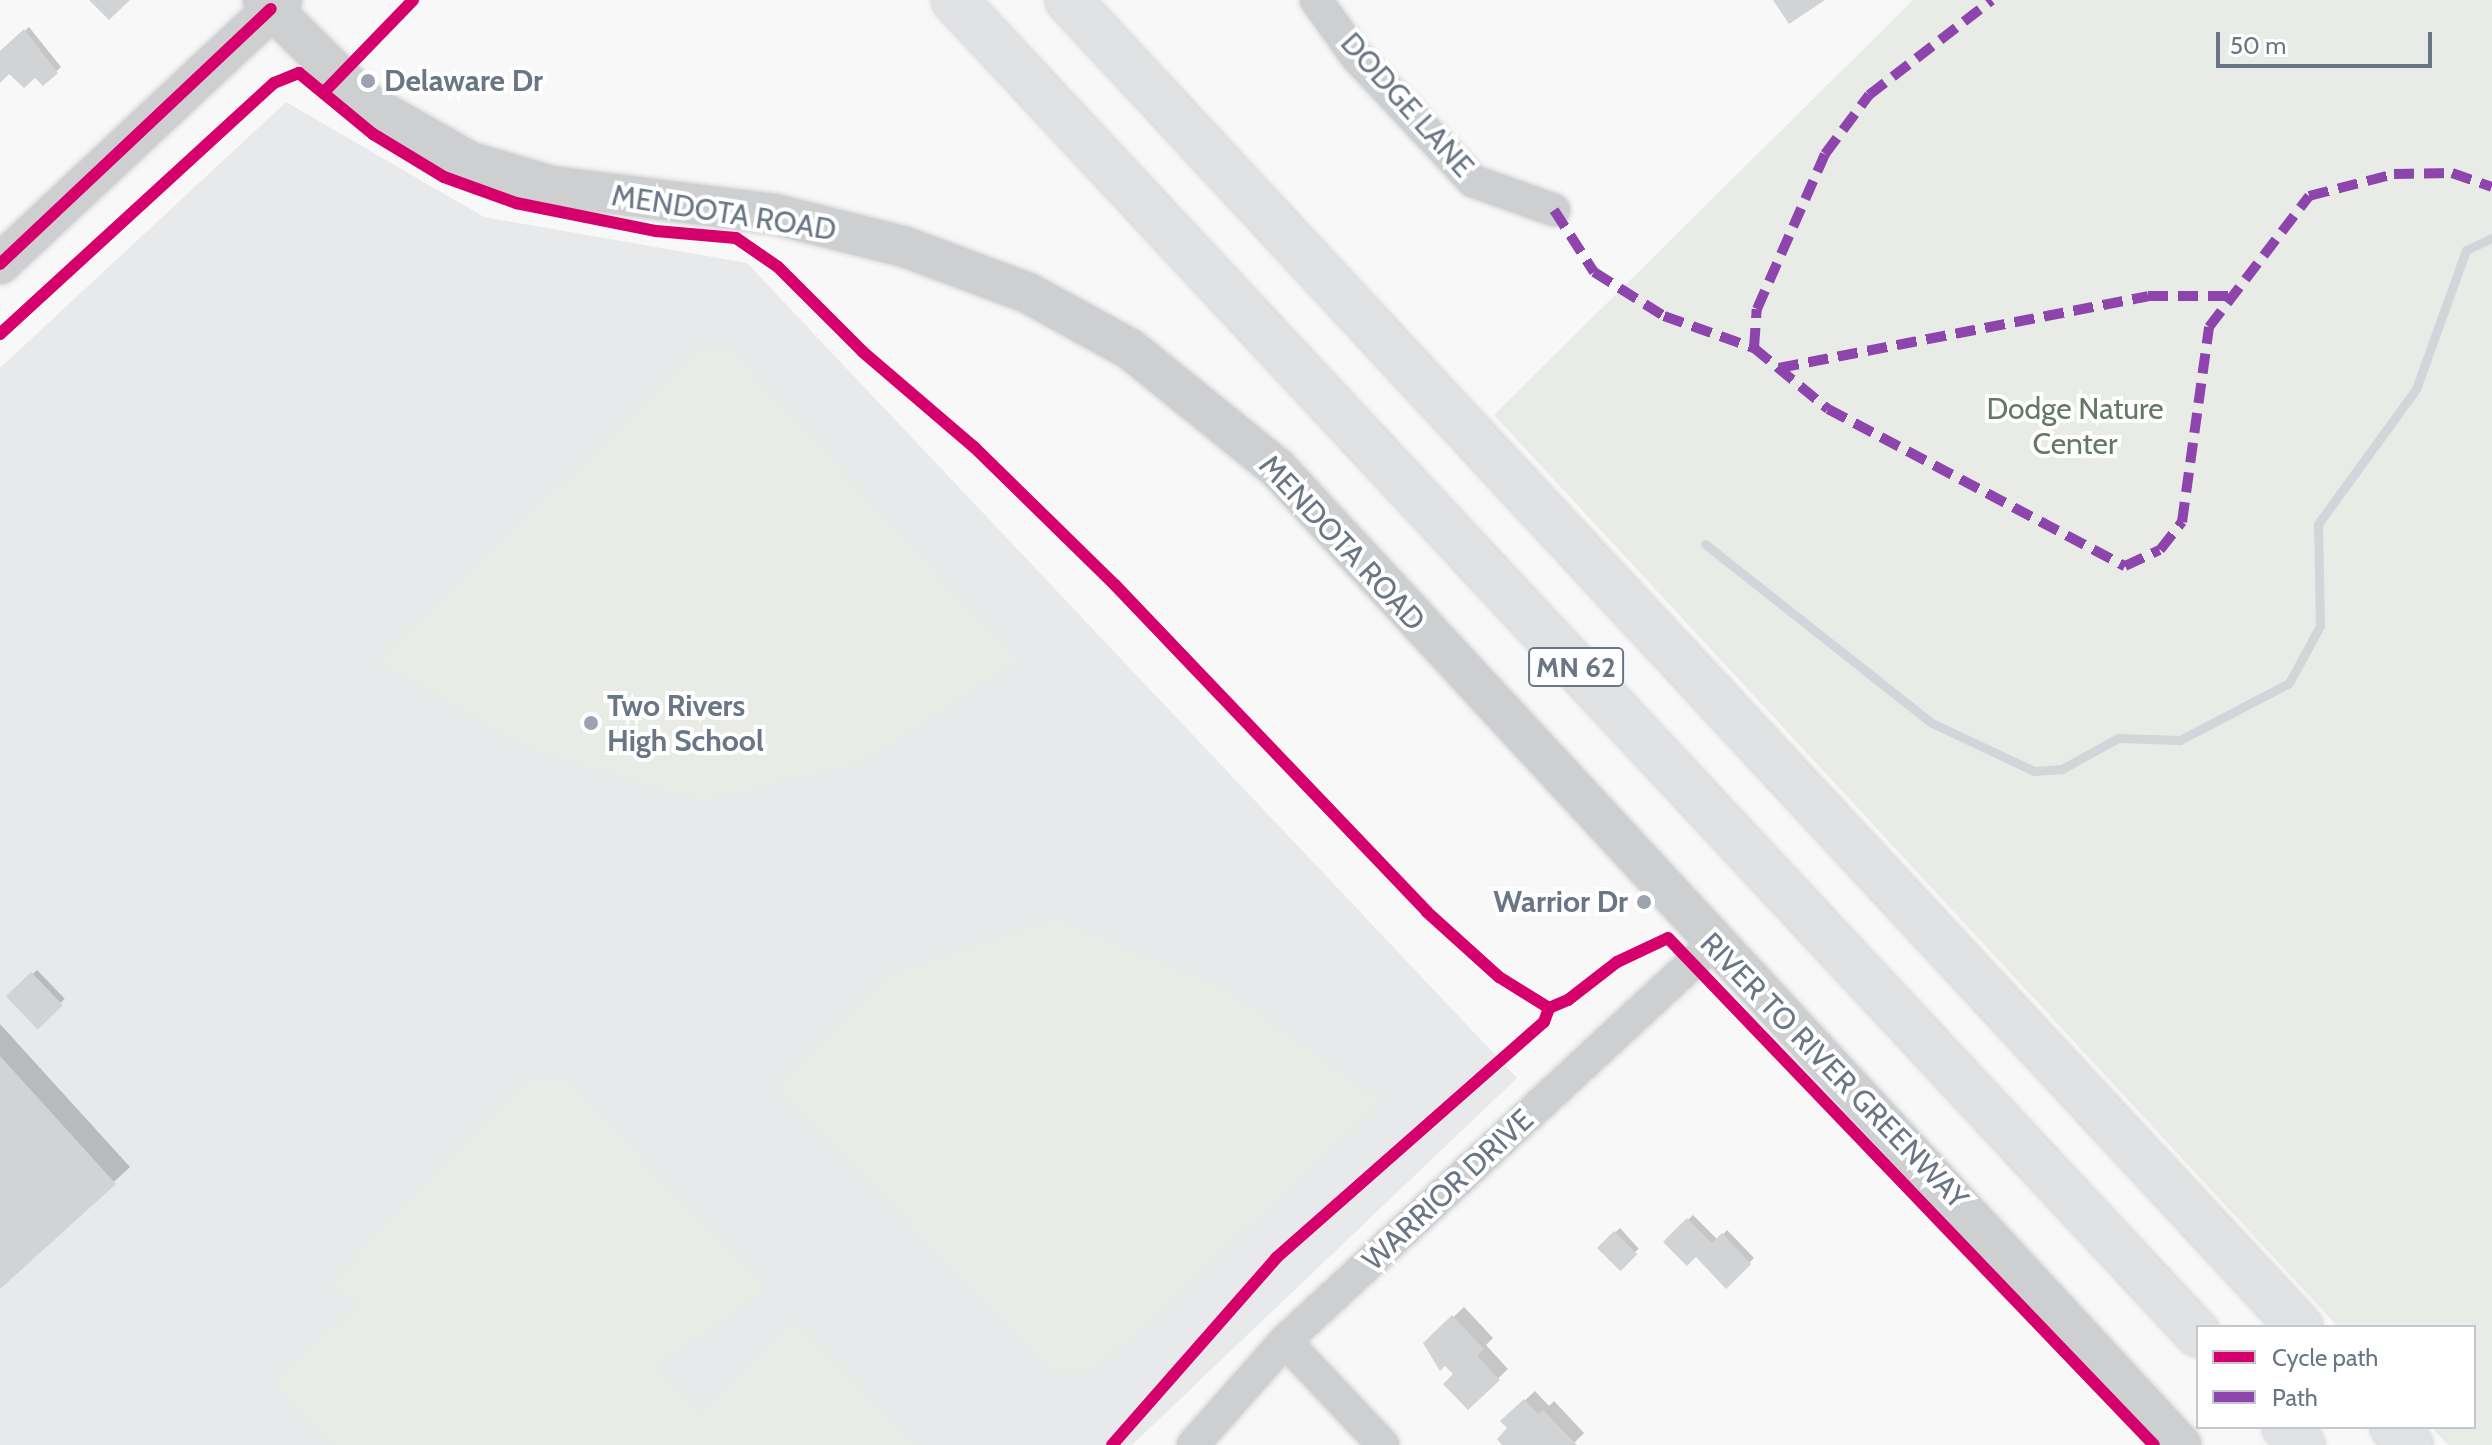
<!DOCTYPE html>
<style>
body{margin:0}
#map{position:relative;width:2492px;height:1445px;overflow:hidden;background:#f8f8f8;font-family:Cabin,sans-serif}
div>[style]{position:absolute}
.built>*{inset:0;background:#e8e9ea}
.green>*{inset:0;background:#e8ebe6}
.shadow>*{inset:0;background:#0003;transform-origin:0 0}
.stream>*{height:9px;margin:-4.5px;padding:0 4.5px;transform-origin:4.5px;border-radius:4.5px;background:#d2d6db}
.building>*{inset:0;background:#d2d3d4;transform-origin:0 0}
.roads{filter:drop-shadow(0 0 2px #d4d4d5) drop-shadow(0 0 2px #d4d4d5)}
.minor>*{height:32px;margin:-16px;padding:0 16px;transform-origin:16px;border-radius:16px;background:#cecfd1}
.tertiary>*{height:40px;margin:-20px;padding:0 20px;transform-origin:20px;border-radius:20px;background:#cecfd1}
.trunk>*{height:44px;margin:-22px;padding:0 22px;transform-origin:22px;border-radius:22px;background:#e1e2e3}
.quiet>*{height:10px;margin-top:-5px;transform-origin:0;background:repeating-linear-gradient(90deg,#8e44ad 0 20px,transparent 0 30px)}
.cycleway>*{height:12px;margin:-6px;padding:0 6px;transform-origin:6px;border-radius:6px;background:#d6006c}
.dots>*{width:22px;height:22px;translate:-50% -50%;box-sizing:border-box;border:4px solid #fff;border-radius:50%}
span{translate:-50% -50%;white-space:nowrap;text-align:center;line-height:1.15;-webkit-text-stroke:8px #fff;paint-order:stroke}
.shield-label span{padding:2px 6px;background:#fff;border:2px solid;border-radius:6px;-webkit-text-stroke-width:0}
.shield-label{font-size:28px;color:#6a7586;font-weight:700}
.poi-label{font-size:30px;color:#6a7586;font-weight:700}
.left{translate:0 -50%;text-align:left}
.right{translate:-100% -50%;text-align:right}
.street-label{font-size:30px;color:#6a7586}
.park-label{font-size:30px;color:#657865}
.legend{position:absolute;left:2196px;top:1325px;width:280px;height:104px;box-sizing:border-box;background:#fff;border:2px solid #c3c8cf;margin:0;padding:10px 14px;list-style:none;font-size:24px;color:#6a7586}
.legend li{display:flex;align-items:center;gap:16px;height:40px}
.legend b{width:40px;border:2px solid #c3c8cf}
.scale{position:absolute;left:2216px;top:32px;width:216px;height:36px;box-sizing:border-box;border:4px solid #6a7586;border-top:0;padding-left:10px;font-size:24px;line-height:28px;white-space:nowrap;color:#6a7586;-webkit-text-stroke:6px #fff;paint-order:stroke}
</style>
<div id="map">
<div class="built">
<div style="clip-path:polygon(286px 102px,484px 217px,747px 263px,1517px 1078px,1132px 1445px,0 1445px,0 368px)"></div>
</div>
<div class="green">
<div style="clip-path:polygon(1913px 0,2492px 0,2492px 1445px,2448px 1445px,2431px 1427px,2474px 1427px,2474px 1327px,2338px 1327px,1494px 415px)"></div>
<div style="clip-path:polygon(727px 345px,1018px 661px,862px 763px,703px 802px,524px 748px,377px 660px,703px 347px)"></div>
<div style="clip-path:polygon(1053px 918px,1222px 986px,1382px 1102px,1093px 1373px,1055px 1375px,775px 1087px,889px 975px)"></div>
<div style="clip-path:polygon(568px 1080px,767px 1290px,658px 1366px,702px 1414px,796px 1320px,917px 1445px,332px 1445px,274px 1383px,357px 1304px,331px 1282px,527px 1081px)"></div>
</div>
<div class="shadow">
<div style="clip-path:polygon(29px 27px,61px 67px,43px 83px,35px 75px,9px 71px,0 80px,0 54px)"></div>
<div style="left:37px;top:970px;width:40px;height:40px;rotate:46deg"></div>
<div style="clip-path:polygon(0 1024px,130px 1167px,0 1287px)"></div>
<div style="clip-path:polygon(1693px 1215px,1718px 1240px,1727px 1230px,1754px 1258px,1726px 1286px,1696px 1255px,1666px 1242px)"></div>
<div style="left:1620px;top:1228px;width:28px;height:28px;rotate:48deg"></div>
<div style="clip-path:polygon(1464px 1307px,1493px 1338px,1486px 1345px,1508px 1369px,1468px 1407px,1455px 1374px,1426px 1343px)"></div>
<div style="clip-path:polygon(1535px 1391px,1549px 1406px,1554px 1401px,1584px 1433px,1572px 1445px,1507px 1445px,1510px 1428px,1503px 1421px)"></div>
</div>
<div class="stream">
<div style="left:1705px;top:544px;width:289px;rotate:38.3deg"></div>
<div style="left:1932px;top:723px;width:113px;rotate:25.2deg"></div>
<div style="left:2034px;top:771px;width:28px;rotate:-4deg"></div>
<div style="left:2062px;top:769px;width:64px;rotate:-29deg"></div>
<div style="left:2118px;top:738px;width:62px;rotate:1.8deg"></div>
<div style="left:2180px;top:740px;width:123px;rotate:-27.6deg"></div>
<div style="left:2289px;top:683px;width:65px;rotate:-61.5deg"></div>
<div style="left:2320px;top:626px;width:102px;rotate:-91.1deg"></div>
<div style="left:2318px;top:524px;width:167px;rotate:-54deg"></div>
<div style="left:2416px;top:389px;width:148px;rotate:-70.2deg"></div>
<div style="left:2466px;top:250px;width:29px;rotate:-25deg"></div>
</div>
<div class="building">
<div style="clip-path:polygon(89px 0,130px 0,109px 20px)"></div>
<div style="clip-path:polygon(1773px 0,1825px 0,1789px 24px)"></div>
<div style="clip-path:polygon(24px 29px,58px 73px,43px 86px,35px 78px,24px 88px,9px 74px,0 83px,0 51px)"></div>
<div style="left:31px;top:972px;width:46px;height:35px;rotate:46deg"></div>
<div style="clip-path:polygon(0 1056px,116px 1184px,0 1289px)"></div>
<div style="clip-path:polygon(1687px 1218px,1712px 1243px,1722px 1233px,1751px 1264px,1726px 1289px,1696px 1257px,1687px 1266px,1663px 1242px)"></div>
<div style="left:1614px;top:1231px;width:33px;height:24px;rotate:45deg"></div>
<div style="clip-path:polygon(1452px 1315px,1484px 1349px,1477px 1356px,1500px 1380px,1468px 1410px,1443px 1384px,1453px 1374px,1445px 1366px,1440px 1371px,1423px 1343px)"></div>
<div style="clip-path:polygon(1524px 1399px,1538px 1414px,1543px 1410px,1577px 1445px,1502px 1445px,1497px 1439px,1507px 1428px,1500px 1421px)"></div>
</div>
<div class="roads">
<div class="minor">
<div style="left:1316px;top:0;width:69px;rotate:54.5deg"></div>
<div style="left:1356px;top:56px;width:171px;rotate:46.9deg"></div>
<div style="left:1473px;top:181px;width:86px;rotate:19.7deg"></div>
<div style="left:1285px;top:1341px;width:143px;rotate:46.7deg"></div>
<div style="left:1193px;top:1445px;width:139px;rotate:-48.5deg"></div>
<div style="left:1285px;top:1341px;width:584px;rotate:-42.85deg"></div>
</div>
<div class="tertiary">
<div style="left:263px;top:0;width:148px;rotate:44.7deg"></div>
<div style="left:368px;top:104px;width:117px;rotate:29.6deg"></div>
<div style="left:470px;top:162px;width:84px;rotate:16.5deg"></div>
<div style="left:551px;top:186px;width:225px;rotate:7.2deg"></div>
<div style="left:774px;top:214px;width:135px;rotate:14.1deg"></div>
<div style="left:905px;top:247px;width:131px;rotate:20.5deg"></div>
<div style="left:1028px;top:293px;width:116px;rotate:28.8deg"></div>
<div style="left:1130px;top:349px;width:189px;rotate:39deg"></div>
<div style="left:1277px;top:468px;width:1331px;rotate:47.22deg"></div>
<div style="left:0;top:264px;width:386px;rotate:-43.1deg"></div>
</div>
<div class="trunk">
<div style="left:954px;top:0;width:1824px;rotate:47deg"></div>
<div style="left:1068px;top:0;width:1811px;rotate:47.13deg"></div>
<div style="left:2285px;top:1427px;width:25px;rotate:47deg"></div>
<div style="left:2393px;top:1427px;width:25px;rotate:47deg"></div>
</div>
</div>
<div class="quiet">
<div style="left:1554px;top:210px;width:74px;rotate:57.2deg"></div>
<div style="left:1594px;top:272px;width:83px;rotate:32.2deg"></div>
<div style="left:1664px;top:316px;width:96px;rotate:19.6deg"></div>
<div style="left:1754px;top:348px;width:96px;rotate:39.5deg"></div>
<div style="left:1828px;top:409px;width:336px;rotate:27.9deg"></div>
<div style="left:2125px;top:566px;width:38px;rotate:-25deg"></div>
<div style="left:2160px;top:550px;width:36px;rotate:-52deg"></div>
<div style="left:2182px;top:522px;width:197px;rotate:-82.1deg"></div>
<div style="left:2209px;top:327px;width:165px;rotate:-52.6deg"></div>
<div style="left:2309px;top:196px;width:88px;rotate:-14.5deg"></div>
<div style="left:2394px;top:174px;width:58px;rotate:-1deg"></div>
<div style="left:2452px;top:173px;width:42px;rotate:19.3deg"></div>
<div style="left:1754px;top:348px;width:39px;rotate:-86deg"></div>
<div style="left:1757px;top:309px;width:169px;rotate:-66.3deg"></div>
<div style="left:1825px;top:154px;width:74px;rotate:-53.3deg"></div>
<div style="left:1869px;top:95px;width:155px;rotate:-37.7deg"></div>
<div style="left:1779px;top:368px;width:376px;rotate:-11deg"></div>
<div style="left:2148px;top:296px;width:83px"></div>
</div>
<div class="cycleway">
<div style="left:324px;top:92px;width:128px;rotate:-45.9deg"></div>
<div style="left:0;top:264px;width:372px;rotate:-43.3deg"></div>
<div style="left:0;top:334px;width:372px;rotate:-42.5deg"></div>
<div style="left:274px;top:83px;width:27px;rotate:-22deg"></div>
<div style="left:299px;top:73px;width:96px;rotate:39.5deg"></div>
<div style="left:373px;top:134px;width:83px;rotate:31.2deg"></div>
<div style="left:444px;top:177px;width:77px;rotate:19.9deg"></div>
<div style="left:516px;top:203px;width:143px;rotate:11.3deg"></div>
<div style="left:656px;top:231px;width:80px;rotate:5deg"></div>
<div style="left:736px;top:238px;width:51px;rotate:34.6deg"></div>
<div style="left:778px;top:267px;width:120px;rotate:45deg"></div>
<div style="left:863px;top:352px;width:146px;rotate:40.6deg"></div>
<div style="left:974px;top:447px;width:197px;rotate:44.4deg"></div>
<div style="left:1115px;top:585px;width:452px;rotate:46.3deg"></div>
<div style="left:1427px;top:912px;width:97px;rotate:42.1deg"></div>
<div style="left:1499px;top:977px;width:59px;rotate:31.8deg"></div>
<div style="left:1112px;top:1445px;width:249px;rotate:-48.7deg"></div>
<div style="left:1276px;top:1258px;width:357px;rotate:-41.4deg"></div>
<div style="left:1544px;top:1022px;width:15px;rotate:-70deg"></div>
<div style="left:1549px;top:1008px;width:21px;rotate:-23deg"></div>
<div style="left:1568px;top:1000px;width:62px;rotate:-37.8deg"></div>
<div style="left:1617px;top:962px;width:56px;rotate:-25.2deg"></div>
<div style="left:1668px;top:938px;width:702px;rotate:46.21deg"></div>
</div>
<div class="dots">
<div style="left:368px;top:81px;background:#9ca3ae"></div>
<div style="left:591px;top:723px;background:#9ca3ae"></div>
<div style="left:1644px;top:902px;background:#9ca3ae"></div>
</div>
<div class="shield-label">
<span style="left:1576px;top:667px">MN 62</span>
</div>
<div class="poi-label">
<span class="left" style="left:384px;top:81px">Delaware Dr</span>
<span class="left" style="left:607px;top:723px">Two Rivers<br>High School</span>
<span class="right" style="left:1628px;top:902px">Warrior Dr</span>
</div>
<div class="street-label">
<span style="left:1407px;top:105px;rotate:48deg">DODGE LANE</span>
<span style="left:724px;top:213px;rotate:9deg">MENDOTA ROAD</span>
<span style="left:1342px;top:543px;rotate:47deg">MENDOTA ROAD</span>
<span style="left:1834px;top:1071px;rotate:46deg">RIVER TO RIVER GREENWAY</span>
<span style="left:1448px;top:1190px;rotate:-43deg">WARRIOR DRIVE</span>
</div>
<div class="park-label">
<span style="left:2075px;top:426px">Dodge Nature<br>Center</span>
</div>
<ul class="legend">
<li><b style="height:10px;background:#d6006c"></b>Cycle path</li>
<li><b style="height:10px;background:#8e44ad"></b>Path</li>
</ul>
<div class="scale">50 m</div>
</div>
